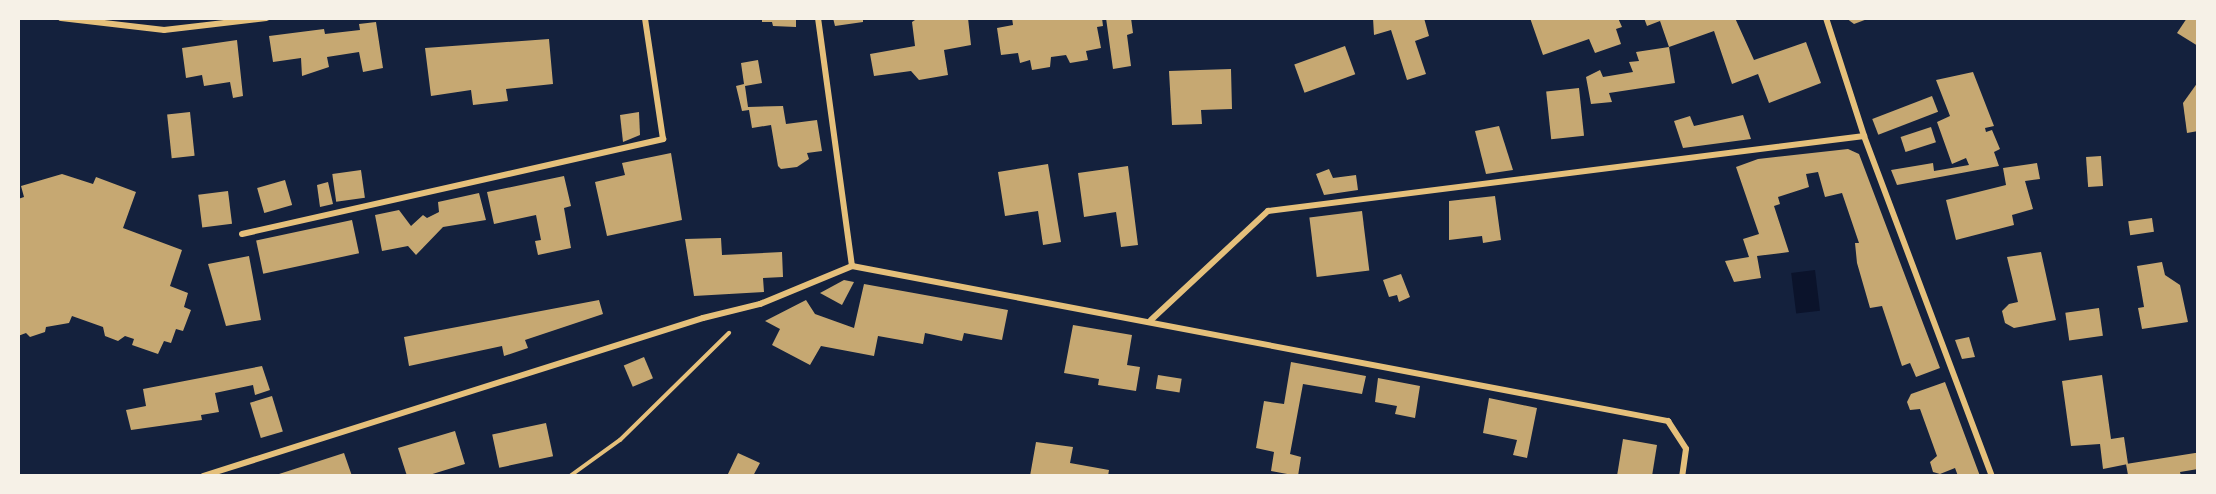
<!DOCTYPE html>
<style>
body{margin:0}
#map{position:relative;width:2216px;height:494px;overflow:hidden;background:#14213d;font-family:"Fira Sans",sans-serif}
div>[style]{position:absolute}
.water>*{inset:0;background:#0b132b;transform-origin:0 0}
.building>*{inset:0;background:#c6a872;transform-origin:0 0}
.path>*{height:4px;margin:-2px;padding:0 2px;transform-origin:2px;border-radius:2px;background:#e5c07b}
.minor>*{height:6px;margin:-3px;padding:0 3px;transform-origin:3px;border-radius:3px;background:#e5c07b}
span{translate:-50% -50%;white-space:nowrap;text-align:center;line-height:1.15;-webkit-text-stroke:5px #f6f1e7;paint-order:stroke}
.frame{position:absolute;inset:0;border:20px solid #f6f1e7;pointer-events:none}
</style>
<div id="map">
<div class="water">
<div style="left:1815px;top:270px;width:41px;height:24px;rotate:83deg"></div>
</div>
<div class="building">
<div style="clip-path:polygon(762px 18px,796px 18px,796px 27px,773px 26px,772px 22px,762px 22px)"></div>
<div style="clip-path:polygon(833px 18px,863px 18px,863px 22px,835px 26px)"></div>
<div style="clip-path:polygon(918px 18px,968px 18px,971px 45px,944px 50px,948px 75px,919px 80px,911px 71px,874px 76px,870px 54px,915px 46px,912px 22px)"></div>
<div style="clip-path:polygon(1012px 18px,1102px 18px,1103px 26px,1097px 27px,1101px 48px,1086px 51px,1088px 60px,1070px 63px,1066px 55px,1051px 57px,1050px 67px,1032px 70px,1030px 60px,1020px 63px,1018px 53px,1001px 55px,997px 28px,1013px 25px)"></div>
<div style="clip-path:polygon(1106px 18px,1131px 18px,1133px 33px,1127px 35px,1131px 66px,1113px 69px)"></div>
<div style="clip-path:polygon(1373px 18px,1424px 18px,1429px 36px,1415px 41px,1426px 74px,1407px 80px,1391px 30px,1374px 35px)"></div>
<div style="clip-path:polygon(1530px 18px,1618px 18px,1622px 27px,1616px 29px,1621px 44px,1595px 53px,1589px 39px,1543px 55px)"></div>
<div style="clip-path:polygon(1644px 18px,1735px 18px,1754px 60px,1806px 42px,1821px 83px,1769px 103px,1758px 74px,1732px 84px,1714px 31px,1669px 47px,1675px 83px,1609px 93px,1612px 102px,1591px 104px,1586px 77px,1600px 70px,1603px 77px,1633px 72px,1629px 62px,1639px 61px,1636px 52px,1669px 47px,1660px 21px,1647px 26px)"></div>
<div style="clip-path:polygon(1846px 18px,1870px 18px,1854px 24px)"></div>
<div style="clip-path:polygon(2187px 18px,2198px 18px,2198px 46px,2177px 33px)"></div>
<div style="clip-path:polygon(376px 22px,383px 68px,363px 72px,359px 52px,327px 57px,329px 67px,302px 76px,301px 58px,273px 62px,269px 36px,324px 29px,325px 34px,360px 30px,359px 24px)"></div>
<div style="clip-path:polygon(549px 39px,553px 84px,506px 89px,508px 101px,473px 105px,471px 90px,431px 96px,425px 48px)"></div>
<div style="clip-path:polygon(237px 40px,243px 96px,233px 98px,230px 82px,204px 86px,202px 75px,186px 78px,182px 48px)"></div>
<div style="left:1345px;top:46px;width:30px;height:54px;rotate:70deg"></div>
<div style="clip-path:polygon(758px 60px,762px 83px,745px 86px,748px 107px,783px 106px,786px 124px,817px 120px,822px 151px,807px 153px,809px 159px,797px 167px,781px 169px,778px 166px,771px 125px,752px 128px,749px 110px,742px 111px,736px 86px,744px 84px,741px 63px)"></div>
<div style="clip-path:polygon(1231px 69px,1232px 109px,1201px 110px,1202px 124px,1172px 125px,1169px 71px)"></div>
<div style="clip-path:polygon(1973px 72px,1994px 126px,1985px 128px,1986px 132px,1992px 130px,2000px 149px,1994px 152px,1999px 166px,1897px 185px,1891px 170px,1933px 163px,1934px 171px,1969px 165px,1966px 158px,1952px 164px,1937px 122px,1950px 116px,1936px 80px)"></div>
<div style="clip-path:polygon(2198px 82px,2198px 131px,2187px 133px,2183px 103px)"></div>
<div style="left:1579px;top:88px;width:48px;height:33px;rotate:84deg"></div>
<div style="left:1932px;top:96px;width:17px;height:64px;rotate:69deg"></div>
<div style="left:190px;top:112px;width:44px;height:23px;rotate:84deg"></div>
<div style="clip-path:polygon(639px 112px,640px 135px,623px 142px,620px 115px)"></div>
<div style="clip-path:polygon(1743px 115px,1751px 139px,1683px 148px,1674px 121px,1690px 116px,1694px 126px)"></div>
<div style="clip-path:polygon(1499px 126px,1513px 170px,1486px 174px,1475px 131px)"></div>
<div style="left:1931px;top:127px;width:16px;height:32px;rotate:72deg"></div>
<div style="clip-path:polygon(1848px 149px,1859px 154px,1940px 368px,1916px 377px,1910px 363px,1902px 366px,1882px 306px,1870px 308px,1857px 263px,1855px 243px,1859px 243px,1842px 193px,1825px 197px,1818px 172px,1806px 174px,1809px 187px,1778px 197px,1780px 204px,1774px 206px,1789px 252px,1757px 256px,1761px 278px,1734px 282px,1725px 261px,1749px 257px,1743px 239px,1759px 234px,1736px 167px,1758px 159px)"></div>
<div style="clip-path:polygon(671px 153px,682px 220px,607px 236px,595px 182px,625px 175px,622px 163px)"></div>
<div style="left:2101px;top:156px;width:30px;height:15px;rotate:86deg"></div>
<div style="clip-path:polygon(2037px 163px,2040px 179px,2025px 181px,2033px 209px,2012px 215px,2014px 225px,1956px 240px,1946px 200px,2006px 185px,2003px 168px)"></div>
<div style="clip-path:polygon(1048px 164px,1061px 242px,1043px 245px,1038px 211px,1005px 216px,998px 172px)"></div>
<div style="clip-path:polygon(1128px 166px,1138px 245px,1121px 247px,1116px 212px,1084px 217px,1078px 173px)"></div>
<div style="clip-path:polygon(1329px 169px,1333px 178px,1356px 175px,1358px 190px,1324px 195px,1316px 174px)"></div>
<div style="left:361px;top:170px;width:28px;height:29px;rotate:82deg"></div>
<div style="clip-path:polygon(62px 174px,93px 184px,96px 177px,136px 192px,123px 228px,182px 250px,170px 286px,188px 293px,184px 307px,191px 310px,183px 331px,176px 329px,171px 343px,164px 341px,158px 354px,132px 345px,134px 339px,125px 336px,118px 341px,105px 336px,103px 327px,72px 316px,69px 323px,46px 327px,45px 332px,30px 337px,26px 333px,18px 336px,18px 199px,24px 197px,21px 186px)"></div>
<div style="clip-path:polygon(564px 176px,571px 206px,564px 208px,571px 248px,538px 255px,535px 241px,541px 240px,536px 215px,494px 224px,487px 192px)"></div>
<div style="left:285px;top:180px;width:26px;height:29px;rotate:74deg"></div>
<div style="clip-path:polygon(328px 182px,333px 204px,320px 207px,317px 185px)"></div>
<div style="left:228px;top:191px;width:33px;height:30px;rotate:83deg"></div>
<div style="clip-path:polygon(479px 193px,486px 220px,443px 227px,416px 255px,408px 246px,382px 251px,375px 215px,399px 210px,411px 226px,423px 215px,427px 218px,439px 212px,438px 202px)"></div>
<div style="clip-path:polygon(1495px 196px,1501px 240px,1483px 243px,1482px 236px,1449px 240px,1449px 201px)"></div>
<div style="left:1362px;top:211px;width:60px;height:53px;rotate:83deg"></div>
<div style="left:2152px;top:218px;width:14px;height:24px;rotate:82deg"></div>
<div style="left:352px;top:220px;width:34px;height:98px;rotate:78deg"></div>
<div style="clip-path:polygon(721px 238px,722px 255px,782px 252px,783px 277px,763px 278px,764px 292px,694px 296px,685px 239px)"></div>
<div style="clip-path:polygon(2041px 252px,2056px 320px,2014px 328px,2005px 323px,2002px 311px,2009px 304px,2018px 302px,2007px 257px)"></div>
<div style="clip-path:polygon(249px 256px,261px 320px,226px 326px,208px 264px)"></div>
<div style="clip-path:polygon(2162px 262px,2165px 275px,2180px 285px,2188px 322px,2142px 329px,2138px 308px,2144px 307px,2137px 266px)"></div>
<div style="clip-path:polygon(1401px 274px,1410px 297px,1399px 302px,1397px 295px,1389px 297px,1383px 280px)"></div>
<div style="clip-path:polygon(844px 280px,854px 282px,842px 305px,820px 293px)"></div>
<div style="clip-path:polygon(864px 284px,1008px 310px,1002px 340px,964px 333px,962px 341px,925px 333px,923px 344px,878px 336px,874px 356px,821px 346px,810px 365px,772px 345px,780px 329px,765px 321px,806px 300px,815px 314px,854px 328px)"></div>
<div style="clip-path:polygon(599px 300px,603px 314px,525px 340px,528px 348px,504px 356px,502px 346px,409px 366px,404px 337px)"></div>
<div style="left:2099px;top:308px;width:28px;height:34px;rotate:82deg"></div>
<div style="clip-path:polygon(1073px 325px,1132px 335px,1127px 365px,1140px 367px,1136px 391px,1098px 385px,1099px 379px,1064px 373px)"></div>
<div style="clip-path:polygon(1969px 337px,1975px 357px,1962px 359px,1955px 340px)"></div>
<div style="left:644px;top:357px;width:23px;height:22px;rotate:67deg"></div>
<div style="clip-path:polygon(1291px 362px,1366px 376px,1362px 394px,1303px 384px,1290px 454px,1301px 457px,1298px 476px,1271px 471px,1274px 452px,1256px 448px,1264px 401px,1284px 404px)"></div>
<div style="clip-path:polygon(262px 366px,270px 390px,255px 395px,253px 385px,215px 393px,219px 412px,201px 415px,202px 420px,131px 430px,126px 410px,146px 406px,143px 389px)"></div>
<div style="left:1158px;top:375px;width:24px;height:14px;rotate:9deg"></div>
<div style="clip-path:polygon(2102px 375px,2111px 439px,2124px 437px,2128px 464px,2103px 469px,2100px 444px,2071px 446px,2062px 381px)"></div>
<div style="clip-path:polygon(1378px 378px,1420px 386px,1415px 418px,1395px 414px,1397px 406px,1375px 402px)"></div>
<div style="clip-path:polygon(1945px 382px,1980px 476px,1958px 476px,1955px 468px,1940px 474px,1933px 472px,1930px 462px,1937px 456px,1920px 409px,1910px 410px,1907px 402px,1911px 394px)"></div>
<div style="left:272px;top:396px;width:37px;height:23px;rotate:73deg"></div>
<div style="clip-path:polygon(1489px 398px,1537px 408px,1527px 458px,1513px 455px,1517px 440px,1483px 433px)"></div>
<div style="left:546px;top:423px;width:34px;height:55px;rotate:78deg"></div>
<div style="clip-path:polygon(455px 431px,465px 464px,426px 476px,407px 476px,398px 448px)"></div>
<div style="clip-path:polygon(1623px 439px,1657px 445px,1652px 476px,1617px 476px)"></div>
<div style="clip-path:polygon(1036px 442px,1073px 447px,1070px 463px,1109px 470px,1108px 476px,1030px 476px)"></div>
<div style="clip-path:polygon(344px 453px,352px 476px,280px 476px,279px 474px)"></div>
<div style="clip-path:polygon(738px 453px,760px 463px,753px 476px,727px 476px)"></div>
<div style="clip-path:polygon(2195px 453px,2198px 453px,2198px 469px,2180px 472px,2181px 476px,2128px 475px,2126px 464px)"></div>
</div>
<div class="path">
<div style="left:570px;top:476px;width:62px;rotate:-35.8deg"></div>
<div style="left:620px;top:440px;width:153px;rotate:-44.5deg"></div>
</div>
<div class="minor">
<div style="left:61px;top:18px;width:104px;rotate:6.6deg"></div>
<div style="left:164px;top:30px;width:103px;rotate:-6.7deg"></div>
<div style="left:818px;top:18px;width:250px;rotate:82.2deg"></div>
<div style="left:1826px;top:18px;width:124px;rotate:72.1deg"></div>
<div style="left:1864px;top:136px;width:363px;rotate:69.4deg"></div>
<div style="left:242px;top:234px;width:432px;rotate:-12.7deg"></div>
<div style="left:663px;top:139px;width:122px;rotate:-98.5deg"></div>
<div style="left:852px;top:266px;width:831px;rotate:10.76deg"></div>
<div style="left:1668px;top:421px;width:33px;rotate:57deg"></div>
<div style="left:1686px;top:449px;width:27px;rotate:98deg"></div>
<div style="left:1151px;top:320px;width:160px;rotate:-43deg"></div>
<div style="left:1268px;top:211px;width:601px;rotate:-7.17deg"></div>
<div style="left:203px;top:476px;width:524px;rotate:-17.54deg"></div>
<div style="left:703px;top:318px;width:59px;rotate:-13.8deg"></div>
<div style="left:760px;top:304px;width:100px;rotate:-22.4deg"></div>
</div>
<div class="frame"></div>
</div>
